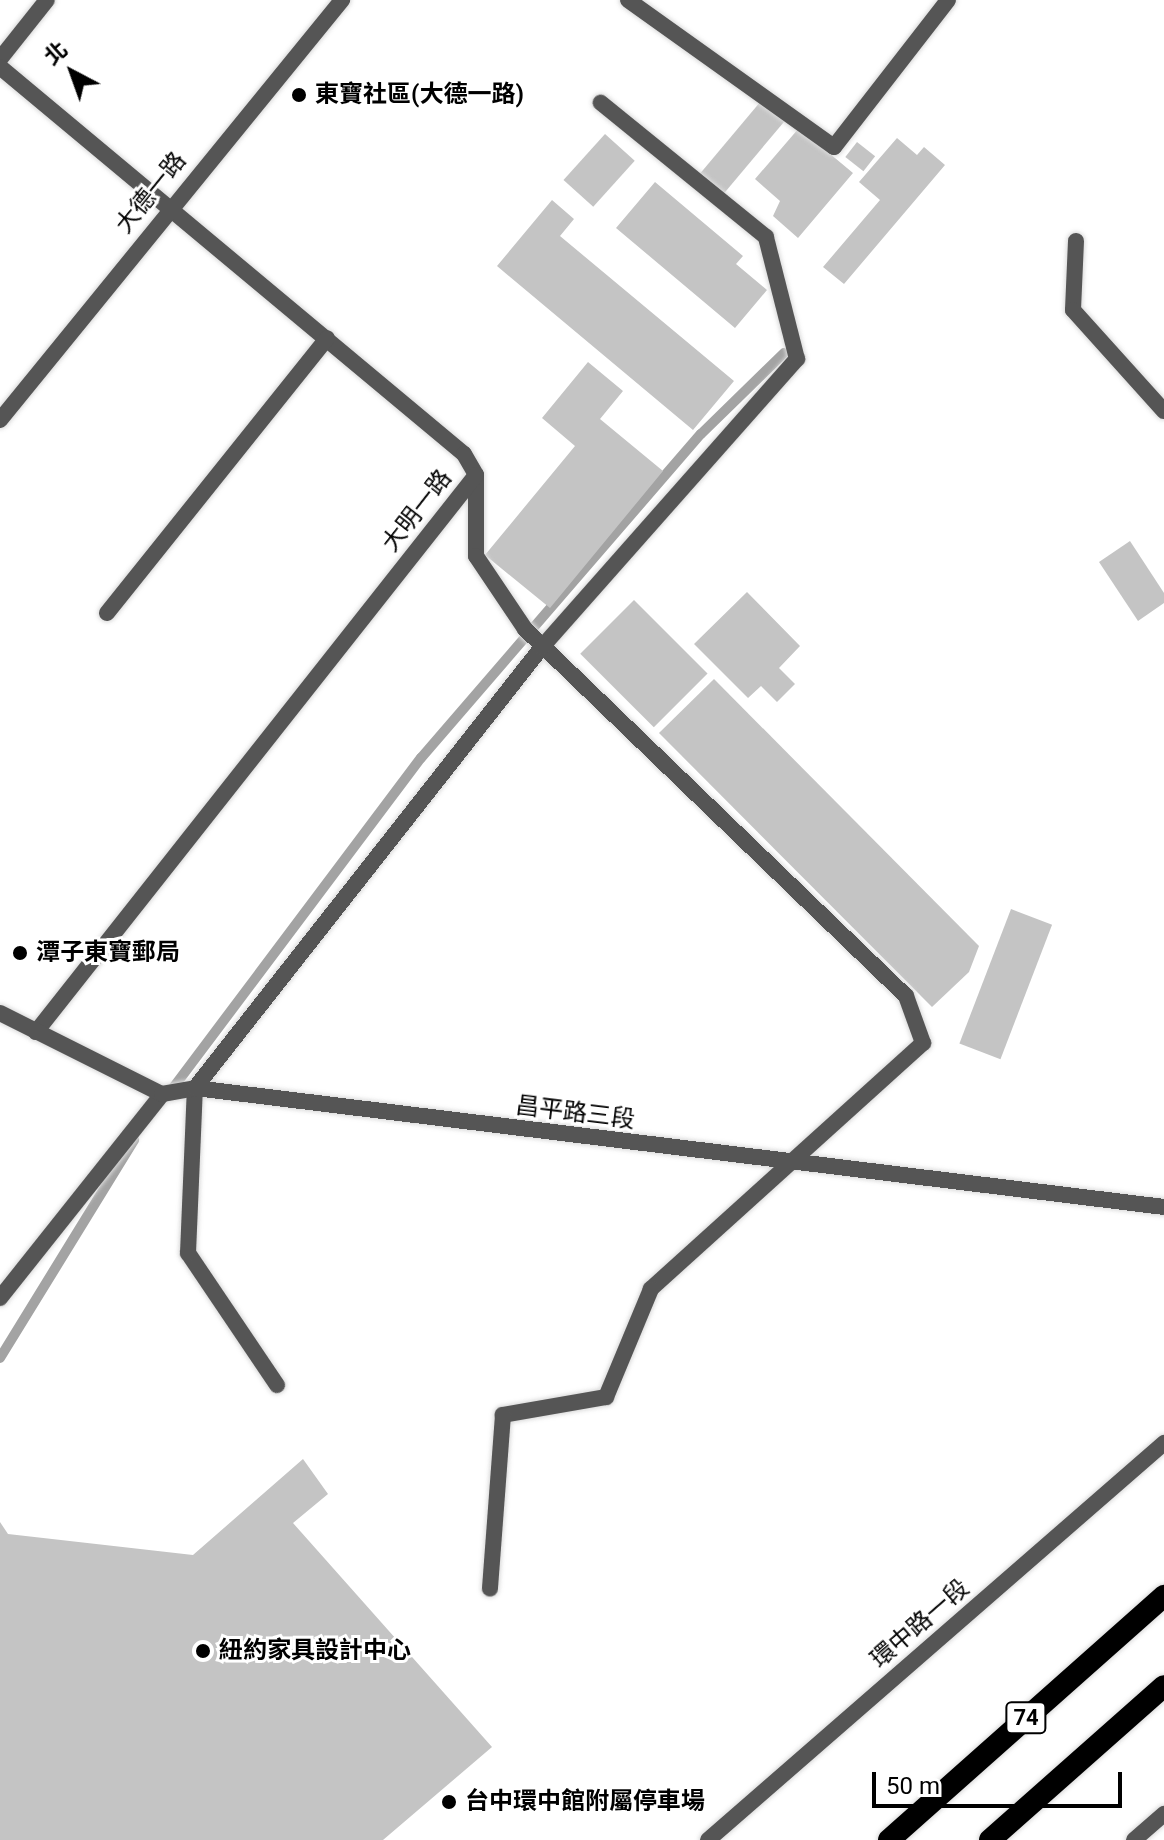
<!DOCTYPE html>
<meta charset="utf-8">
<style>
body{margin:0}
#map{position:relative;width:1164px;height:1840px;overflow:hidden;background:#fff;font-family:Roboto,"Noto Sans TC",sans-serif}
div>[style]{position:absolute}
.stream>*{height:10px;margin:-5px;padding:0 5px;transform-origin:5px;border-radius:5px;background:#a3a3a3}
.building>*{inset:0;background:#c4c4c4;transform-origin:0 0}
.roads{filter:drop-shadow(0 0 2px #dbdbdb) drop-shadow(0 0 2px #dbdbdb)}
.service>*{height:16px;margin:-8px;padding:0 8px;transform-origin:8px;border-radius:8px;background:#555}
.minor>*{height:16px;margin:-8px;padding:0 8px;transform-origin:8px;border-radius:8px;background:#555}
.tertiary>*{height:16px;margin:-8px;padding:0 8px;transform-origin:8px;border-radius:8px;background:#555}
.trunk>*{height:22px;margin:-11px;padding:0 11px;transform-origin:11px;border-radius:11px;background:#000}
.dots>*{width:22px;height:22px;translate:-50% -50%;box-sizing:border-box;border:4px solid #fff;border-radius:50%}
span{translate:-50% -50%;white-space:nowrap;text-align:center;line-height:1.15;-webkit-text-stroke:6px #fff;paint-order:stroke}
.shield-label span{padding:2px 6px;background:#fff;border:2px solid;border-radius:6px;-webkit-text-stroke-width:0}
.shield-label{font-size:22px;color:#000;font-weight:700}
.poi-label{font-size:24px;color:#000;font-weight:700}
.left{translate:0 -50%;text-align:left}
.street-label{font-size:24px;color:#000}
.north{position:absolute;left:32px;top:32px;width:80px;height:80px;-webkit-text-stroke:6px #fff;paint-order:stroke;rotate:319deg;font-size:22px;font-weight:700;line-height:32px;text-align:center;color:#000}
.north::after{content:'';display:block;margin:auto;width:28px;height:36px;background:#000;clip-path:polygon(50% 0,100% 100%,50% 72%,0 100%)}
.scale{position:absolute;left:872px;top:1772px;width:250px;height:36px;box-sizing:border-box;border:4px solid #000;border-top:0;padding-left:10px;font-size:24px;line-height:28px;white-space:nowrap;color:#000;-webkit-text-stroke:6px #fff;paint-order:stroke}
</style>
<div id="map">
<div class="stream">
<div style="left:170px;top:1092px;width:418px;rotate:-53.1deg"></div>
<div style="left:421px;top:758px;width:428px;rotate:-49.2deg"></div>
<div style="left:701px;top:434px;width:116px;rotate:-44.3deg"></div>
<div style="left:0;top:1358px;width:256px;rotate:-58.4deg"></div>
</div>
<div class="building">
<div style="left:761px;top:101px;width:31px;height:94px;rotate:40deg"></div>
<div style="clip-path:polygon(799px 128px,853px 173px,798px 238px,773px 216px,780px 201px,755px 179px)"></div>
<div style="left:605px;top:134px;width:40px;height:62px;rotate:42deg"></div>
<div style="clip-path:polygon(897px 138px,917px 155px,924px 147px,945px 165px,844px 284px,823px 267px,880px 200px,859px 182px)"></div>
<div style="left:857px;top:142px;width:23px;height:19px;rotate:38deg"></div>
<div style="clip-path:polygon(655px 182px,743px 256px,736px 264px,767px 290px,735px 328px,616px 228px)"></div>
<div style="clip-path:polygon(552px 200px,574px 219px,560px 236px,734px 381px,693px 430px,497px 266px)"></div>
<div style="clip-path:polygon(588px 362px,623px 391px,600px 419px,663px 471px,550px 608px,485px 555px,575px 446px,542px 418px)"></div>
<div style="clip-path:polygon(1130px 541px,1164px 593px,1164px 603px,1138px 621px,1099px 562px)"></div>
<div style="clip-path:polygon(747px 592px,800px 646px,779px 668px,795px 684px,777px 702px,761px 686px,748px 698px,694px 644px)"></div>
<div style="left:634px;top:600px;width:104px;height:76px;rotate:45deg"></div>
<div style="clip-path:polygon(714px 679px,979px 946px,969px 972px,932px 1007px,659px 733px)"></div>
<div style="left:1011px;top:909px;width:44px;height:144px;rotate:21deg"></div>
<div style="clip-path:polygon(303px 1459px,328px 1494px,293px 1523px,492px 1747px,383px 1840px,0 1840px,0 1522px,8px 1534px,193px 1555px)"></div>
</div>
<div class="roads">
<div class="service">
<div style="left:628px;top:0;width:253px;rotate:35.5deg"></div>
<div style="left:834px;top:147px;width:186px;rotate:-52.2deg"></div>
<div style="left:0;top:59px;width:75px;rotate:-51.5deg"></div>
<div style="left:1076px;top:241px;width:69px;rotate:92.5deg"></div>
<div style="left:1073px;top:310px;width:136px;rotate:48deg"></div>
<div style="left:476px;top:475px;width:81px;rotate:90deg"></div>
<div style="left:476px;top:556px;width:88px;rotate:56.1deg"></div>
<div style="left:525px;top:629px;width:529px;rotate:43.93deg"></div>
<div style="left:906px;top:996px;width:50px;rotate:70.1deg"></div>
<div style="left:923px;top:1043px;width:367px;rotate:137.9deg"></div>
<div style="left:651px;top:1289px;width:117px;rotate:112.6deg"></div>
<div style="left:606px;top:1397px;width:105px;rotate:170.1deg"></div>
<div style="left:503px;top:1415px;width:174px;rotate:94.3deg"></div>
<div style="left:0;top:1298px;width:260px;rotate:-51.5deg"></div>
<div style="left:277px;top:1385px;width:159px;rotate:-124deg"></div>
<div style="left:188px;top:1253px;width:165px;rotate:-87.6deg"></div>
<div style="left:195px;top:1088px;width:561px;rotate:-51.8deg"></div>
<div style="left:542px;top:647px;width:385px;rotate:-48.5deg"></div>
<div style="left:797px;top:359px;width:126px;rotate:-104.3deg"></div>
<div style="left:766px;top:237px;width:213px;rotate:-140.9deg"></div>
</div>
<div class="minor">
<div style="left:0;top:67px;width:604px;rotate:39.83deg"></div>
<div style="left:464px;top:454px;width:24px;rotate:60deg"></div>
<div style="left:476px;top:475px;width:710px;rotate:128.31deg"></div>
<div style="left:0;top:420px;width:542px;rotate:-50.84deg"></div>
<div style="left:107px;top:613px;width:352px;rotate:-51.3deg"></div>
</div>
<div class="tertiary">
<div style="left:0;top:1013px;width:181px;rotate:26.6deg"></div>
<div style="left:162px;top:1094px;width:34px;rotate:-10deg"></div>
<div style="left:195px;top:1088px;width:976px;rotate:7deg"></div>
<div style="left:708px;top:1840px;width:605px;rotate:-41.04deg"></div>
<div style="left:1134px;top:1840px;width:40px;rotate:-41deg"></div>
</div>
<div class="trunk">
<div style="left:889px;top:1840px;width:368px;rotate:-41.6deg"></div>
<div style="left:990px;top:1840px;width:232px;rotate:-41.5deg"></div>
</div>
</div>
<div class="dots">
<div style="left:299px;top:95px;background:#000"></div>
<div style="left:20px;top:953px;background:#000"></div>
<div style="left:203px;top:1651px;background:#000"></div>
<div style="left:449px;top:1802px;background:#000"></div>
</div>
<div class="shield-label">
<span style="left:1026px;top:1718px">74</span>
</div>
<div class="poi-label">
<span class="left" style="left:315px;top:95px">東寶社區(大德一路)</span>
<span class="left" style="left:36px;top:953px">潭子東寶郵局</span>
<span class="left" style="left:219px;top:1651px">紐約家具設計中心</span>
<span class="left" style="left:465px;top:1802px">台中環中館附屬停車場</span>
</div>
<div class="street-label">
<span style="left:151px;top:193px;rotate:-51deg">大德一路</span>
<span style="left:417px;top:511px;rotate:-52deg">大明一路</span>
<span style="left:575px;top:1113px;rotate:7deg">昌平路三段</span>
<span style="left:920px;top:1624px;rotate:-41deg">環中路一段</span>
</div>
<div class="north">北</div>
<div class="scale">50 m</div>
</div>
